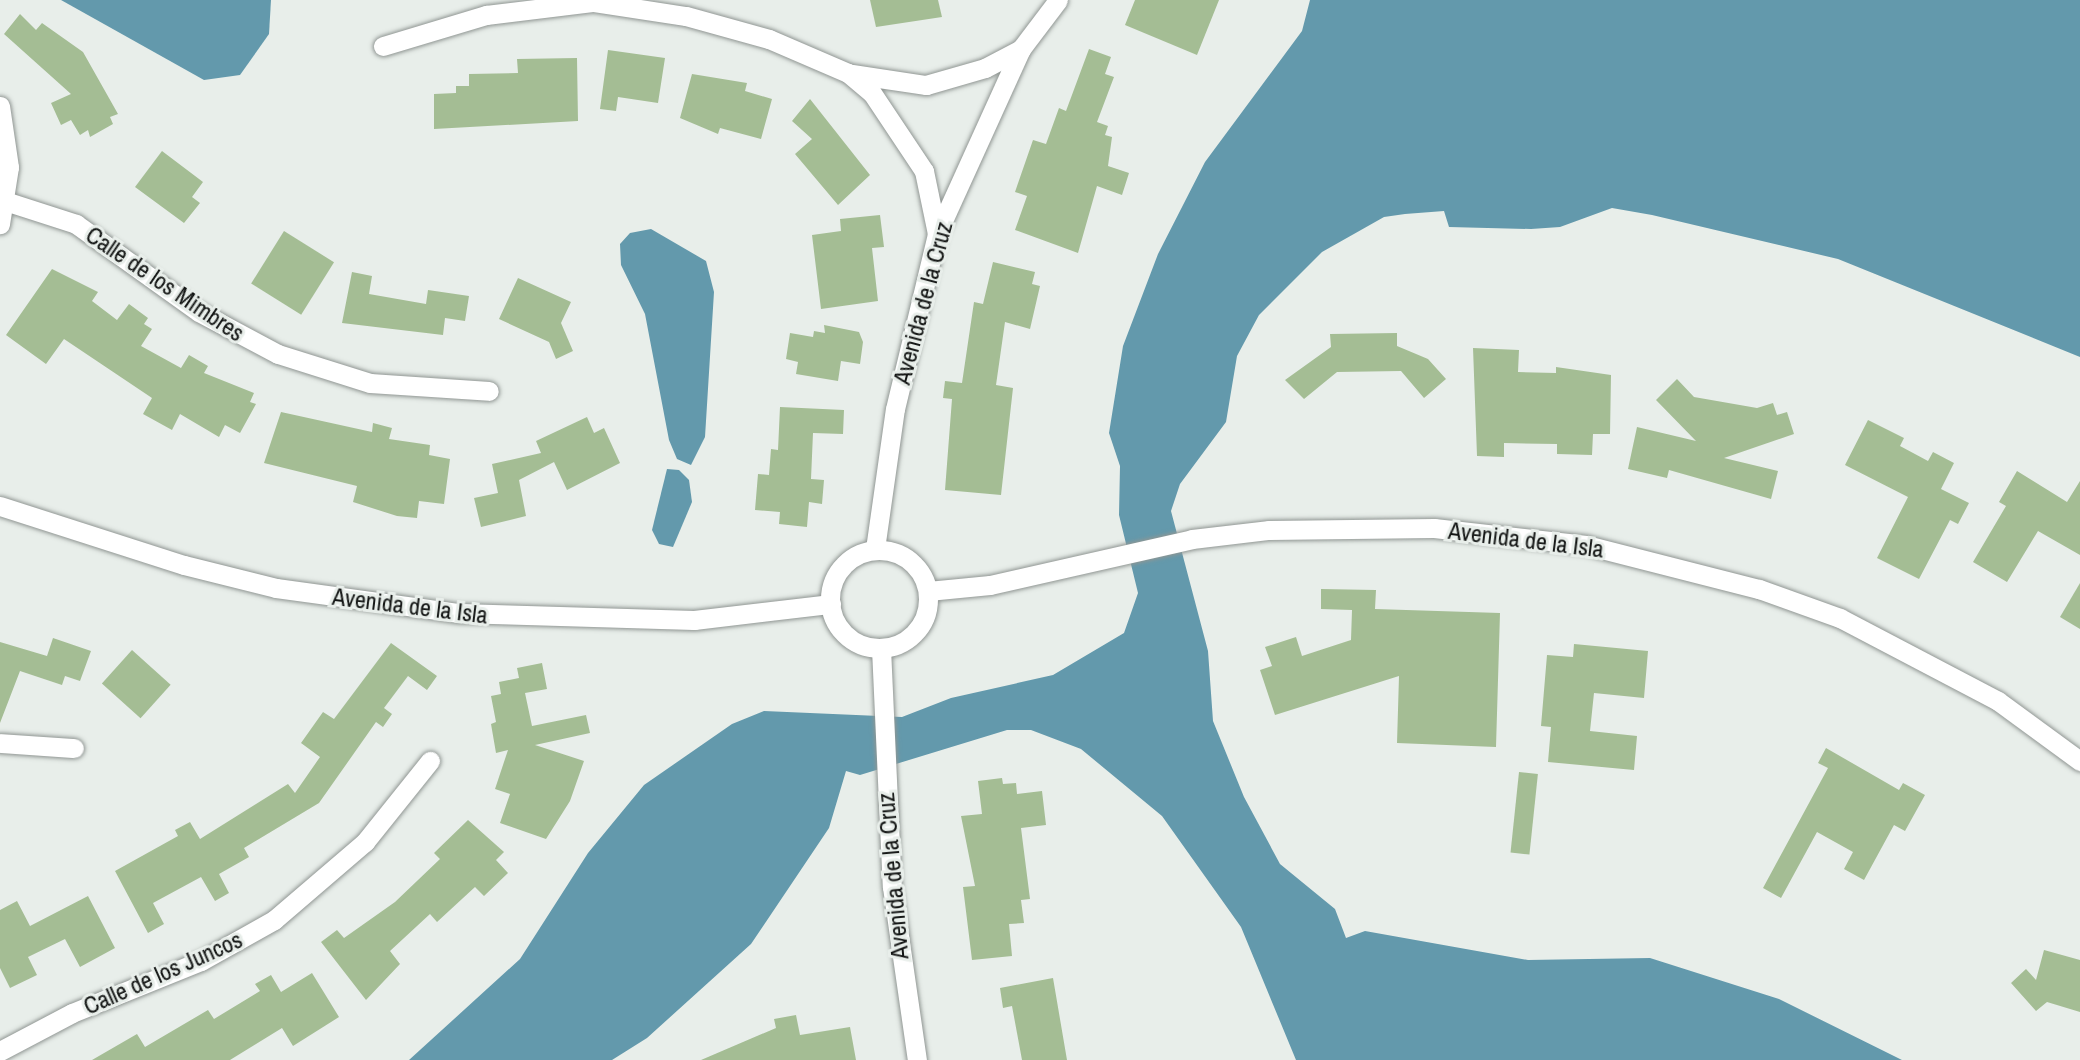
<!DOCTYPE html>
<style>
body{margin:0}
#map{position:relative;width:2080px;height:1060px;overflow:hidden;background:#e8eeea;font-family:"Archivo Narrow",sans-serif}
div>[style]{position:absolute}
.water>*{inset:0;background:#6399ac}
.building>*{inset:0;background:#a4bd94;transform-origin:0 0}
.roads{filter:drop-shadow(0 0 2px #909693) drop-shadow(0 0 2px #909693)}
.minor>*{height:19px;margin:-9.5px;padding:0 9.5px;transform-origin:9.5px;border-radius:9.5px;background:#fff}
.minor>.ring{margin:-9.5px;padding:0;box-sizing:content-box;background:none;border:19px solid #fff;border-radius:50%}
span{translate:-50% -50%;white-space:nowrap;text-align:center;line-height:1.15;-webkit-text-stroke:6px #e8eeea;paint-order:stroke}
.street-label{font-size:24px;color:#131514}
</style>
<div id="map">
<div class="water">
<div style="clip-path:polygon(61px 0,271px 0,269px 34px,240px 75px,204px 80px)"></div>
<div style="clip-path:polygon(1310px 0,2080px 0,2080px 357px,1838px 259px,1652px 215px,1612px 208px,1560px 227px,1531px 229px,1449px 227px,1444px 211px,1405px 214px,1384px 217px,1322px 252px,1259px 315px,1237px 356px,1226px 422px,1180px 484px,1171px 511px,1208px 651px,1213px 721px,1244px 797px,1280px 864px,1335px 909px,1346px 938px,1365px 931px,1528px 960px,1650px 958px,1779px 999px,1902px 1060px,1296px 1060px,1241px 927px,1162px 816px,1081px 749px,1031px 730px,1007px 730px,860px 775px,846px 771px,829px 828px,751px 944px,647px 1038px,612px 1060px,409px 1060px,520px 959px,588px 853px,644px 785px,732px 724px,764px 711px,902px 717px,951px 698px,1053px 675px,1124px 633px,1138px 593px,1119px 515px,1120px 466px,1109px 433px,1123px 346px,1158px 254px,1205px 162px,1302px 31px)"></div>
<div style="clip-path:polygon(651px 229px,706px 261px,714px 292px,705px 437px,691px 465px,677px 459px,669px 440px,645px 314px,621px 265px,620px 244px,630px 233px)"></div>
<div style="clip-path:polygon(667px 469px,679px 470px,689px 480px,692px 502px,673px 547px,659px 544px,652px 530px)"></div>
</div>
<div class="building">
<div style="clip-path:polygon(870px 0,938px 0,942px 17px,876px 27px)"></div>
<div style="clip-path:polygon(1135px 0,1219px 0,1197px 55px,1125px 25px)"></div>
<div style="clip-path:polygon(20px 14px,36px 30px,42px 23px,83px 52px,118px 114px,110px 117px,113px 124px,90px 137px,88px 130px,80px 135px,71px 120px,61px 125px,51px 103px,71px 94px,4px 34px)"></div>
<div style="clip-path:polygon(1089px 49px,1111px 57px,1105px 74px,1114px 77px,1097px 122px,1108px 126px,1105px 135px,1112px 137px,1108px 166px,1129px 173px,1122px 195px,1097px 186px,1078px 253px,1015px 230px,1027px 196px,1015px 192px,1033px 140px,1046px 144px,1059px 108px,1066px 111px)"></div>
<div style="clip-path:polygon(608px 50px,665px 58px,658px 103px,618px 97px,616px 111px,600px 109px)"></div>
<div style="clip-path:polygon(577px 58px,578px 121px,434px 129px,434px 94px,456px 93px,456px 86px,469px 86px,469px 74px,518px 73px,517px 59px)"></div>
<div style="clip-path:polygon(692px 74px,747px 83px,745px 91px,772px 99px,761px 139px,720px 128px,718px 134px,680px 118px)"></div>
<div style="clip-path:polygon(810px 99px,870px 175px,838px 205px,795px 154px,812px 139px,792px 121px)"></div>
<div style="clip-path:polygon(162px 151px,203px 182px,192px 197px,200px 203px,184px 223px,135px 187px)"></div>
<div style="clip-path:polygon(880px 215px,884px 247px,872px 248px,878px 301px,821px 309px,812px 235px,841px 231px,840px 219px)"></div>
<div style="left:284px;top:231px;width:59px;height:62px;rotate:32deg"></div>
<div style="clip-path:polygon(993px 262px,1035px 272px,1032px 284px,1040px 286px,1030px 329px,1005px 322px,996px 385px,1013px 388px,1001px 495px,945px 490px,952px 399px,943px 398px,945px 381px,962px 383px,974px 302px,983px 304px)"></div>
<div style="clip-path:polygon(52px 269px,98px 292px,92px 301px,117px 320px,129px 304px,148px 318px,144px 324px,152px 329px,141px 346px,181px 368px,189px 355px,208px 366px,204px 373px,254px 393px,250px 402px,256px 404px,240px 433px,225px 425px,219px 437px,180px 414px,172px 430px,143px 414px,152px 398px,64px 339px,46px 364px,6px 335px)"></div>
<div style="clip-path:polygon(352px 272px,372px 276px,369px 294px,426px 304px,428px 290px,469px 296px,465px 321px,445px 318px,443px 335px,342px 323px)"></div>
<div style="clip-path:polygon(518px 278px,571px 302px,561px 323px,573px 351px,556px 359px,549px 342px,499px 319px)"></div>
<div style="clip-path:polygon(824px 325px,859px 332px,863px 342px,860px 364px,841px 361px,838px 381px,796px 374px,798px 362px,786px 359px,790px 333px,813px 337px,814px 331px,825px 333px)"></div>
<div style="clip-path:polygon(1397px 333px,1397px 346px,1428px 359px,1446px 379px,1424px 398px,1401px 371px,1337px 372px,1304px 399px,1285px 380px,1331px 347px,1330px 334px)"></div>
<div style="clip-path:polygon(1473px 348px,1519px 350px,1518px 372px,1556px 373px,1556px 367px,1611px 375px,1610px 434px,1593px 434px,1592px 455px,1557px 454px,1557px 444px,1504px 443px,1504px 457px,1477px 456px)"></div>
<div style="clip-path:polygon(1677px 379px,1694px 397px,1757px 408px,1773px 403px,1777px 415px,1787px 412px,1794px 434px,1724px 458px,1778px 471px,1771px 499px,1669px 470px,1667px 478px,1628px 469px,1637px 427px,1696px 441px,1656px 400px)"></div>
<div style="clip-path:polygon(780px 407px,844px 410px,843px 434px,813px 433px,811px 479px,824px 480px,822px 504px,809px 502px,807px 527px,779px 524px,780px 512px,755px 510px,758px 474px,769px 475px,771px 449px,778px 450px)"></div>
<div style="clip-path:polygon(281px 412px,372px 432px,373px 423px,392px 428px,389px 439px,430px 445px,429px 455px,450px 459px,444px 504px,419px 501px,417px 518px,397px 516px,353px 502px,357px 486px,264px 463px)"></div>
<div style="clip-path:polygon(587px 417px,594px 433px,604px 428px,620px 463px,567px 490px,554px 462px,519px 480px,526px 516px,481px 527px,474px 498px,498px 493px,492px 464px,541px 453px,536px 441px)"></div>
<div style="clip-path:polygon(1868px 420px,1904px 438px,1900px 446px,1928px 461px,1933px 452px,1954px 463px,1941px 489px,1969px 503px,1958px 524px,1950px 520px,1919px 579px,1877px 558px,1908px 497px,1845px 465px)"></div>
<div style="clip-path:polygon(2017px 471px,2067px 502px,2080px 481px,2080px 555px,2038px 531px,2007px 582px,1973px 562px,2006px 506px,1999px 502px)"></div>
<div style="clip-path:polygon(2080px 583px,2080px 629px,2060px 617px)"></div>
<div style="clip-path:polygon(1321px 589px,1376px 590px,1375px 609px,1500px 613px,1496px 747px,1397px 743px,1399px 676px,1275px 715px,1260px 670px,1272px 666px,1265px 647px,1296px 637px,1302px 656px,1351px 640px,1352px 610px,1321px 609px)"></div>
<div style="clip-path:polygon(53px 638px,91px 651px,80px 681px,65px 676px,62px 685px,20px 671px,0 723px,0 642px,47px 656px)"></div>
<div style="clip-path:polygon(391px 643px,437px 676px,427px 690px,408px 676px,384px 708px,392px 714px,383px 727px,376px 722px,319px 803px,244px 848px,249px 857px,219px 874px,229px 893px,215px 901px,201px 877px,153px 903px,164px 924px,148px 933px,115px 871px,178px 836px,175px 830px,190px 822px,200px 839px,288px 784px,295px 793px,320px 757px,301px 743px,323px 712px,334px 719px)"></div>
<div style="clip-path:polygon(1574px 644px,1648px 651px,1644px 698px,1594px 693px,1590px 731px,1637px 736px,1634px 770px,1548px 762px,1551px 727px,1541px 726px,1547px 655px,1573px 657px)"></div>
<div style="left:132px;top:650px;width:52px;height:45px;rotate:42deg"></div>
<div style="clip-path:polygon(542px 663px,547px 689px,525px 693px,532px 726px,586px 715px,590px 733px,535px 745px,584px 761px,570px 801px,546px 839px,500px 823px,510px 794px,495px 789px,508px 750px,496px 753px,491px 724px,496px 722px,491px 696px,501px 694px,499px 682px,519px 678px,517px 668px)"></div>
<div style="clip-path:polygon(1826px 748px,1899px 790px,1903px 783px,1925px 795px,1905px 831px,1894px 825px,1864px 880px,1844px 869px,1853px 852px,1817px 832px,1781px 898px,1763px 888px,1828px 768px,1818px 763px)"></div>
<div style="left:1519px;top:772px;width:19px;height:81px;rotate:6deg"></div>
<div style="clip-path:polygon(1002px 778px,1003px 784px,1016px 783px,1017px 794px,1042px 791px,1046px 825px,1021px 828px,1030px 899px,1021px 900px,1024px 923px,1009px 924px,1012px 956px,972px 960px,963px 887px,975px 886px,961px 816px,982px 814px,978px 781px)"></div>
<div style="clip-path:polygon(468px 820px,504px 852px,496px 860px,508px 873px,484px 896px,475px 887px,437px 922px,430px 914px,390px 951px,400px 964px,366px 1000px,321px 942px,337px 930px,344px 938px,395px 902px,440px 859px,434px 853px)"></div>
<div style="clip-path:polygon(88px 896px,115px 948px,80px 967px,65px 939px,28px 957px,37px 975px,10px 988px,0 968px,0 910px,17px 901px,30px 926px)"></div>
<div style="clip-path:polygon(2044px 950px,2080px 960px,2080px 1012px,2047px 1002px,2036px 1011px,2011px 983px,2026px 969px,2036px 980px)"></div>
<div style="clip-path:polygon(312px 973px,339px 1017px,293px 1046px,282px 1028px,230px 1060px,92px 1060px,137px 1034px,145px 1047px,208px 1010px,214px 1019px,260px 991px,255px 984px,271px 975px,281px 992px)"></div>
<div style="clip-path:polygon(1053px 978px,1067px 1060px,1022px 1060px,1012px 1006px,1003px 1008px,1000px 988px)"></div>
<div style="clip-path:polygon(796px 1015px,800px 1035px,850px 1027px,856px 1060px,701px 1060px,776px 1028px,774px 1019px)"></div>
</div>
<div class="roads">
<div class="minor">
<div style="left:383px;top:46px;width:108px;rotate:-16.8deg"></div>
<div style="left:486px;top:15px;width:109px;rotate:-6.9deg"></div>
<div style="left:594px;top:2px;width:93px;rotate:8.7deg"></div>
<div style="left:686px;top:16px;width:86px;rotate:15.5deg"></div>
<div style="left:769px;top:39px;width:86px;rotate:23.3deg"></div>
<div style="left:848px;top:73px;width:31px;rotate:40deg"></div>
<div style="left:872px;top:93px;width:94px;rotate:56.3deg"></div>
<div style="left:924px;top:171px;width:64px;rotate:78.3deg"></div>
<div style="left:852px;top:74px;width:75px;rotate:8.5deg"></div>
<div style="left:926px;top:85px;width:61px;rotate:-16.1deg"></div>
<div style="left:985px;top:68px;width:41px;rotate:-27.8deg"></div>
<div style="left:0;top:106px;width:62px;rotate:81.6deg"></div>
<div style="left:9px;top:167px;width:58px;rotate:99deg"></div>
<div style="left:5px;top:201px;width:75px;rotate:17.9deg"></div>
<div style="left:76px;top:224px;width:151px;rotate:35.6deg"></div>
<div style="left:199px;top:312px;width:89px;rotate:28deg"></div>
<div style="left:278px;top:354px;width:96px;rotate:17.5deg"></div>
<div style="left:370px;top:383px;width:119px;rotate:3.8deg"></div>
<div style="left:0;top:506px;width:193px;rotate:17.8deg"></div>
<div style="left:184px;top:565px;width:95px;rotate:14deg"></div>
<div style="left:276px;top:588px;width:185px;rotate:7.8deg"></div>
<div style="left:459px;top:613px;width:235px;rotate:1.7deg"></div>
<div style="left:694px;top:620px;width:138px;rotate:-6.7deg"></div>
<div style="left:875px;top:549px;width:141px;rotate:-81.9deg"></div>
<div style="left:895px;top:409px;width:180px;rotate:-76.5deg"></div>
<div style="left:937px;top:234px;width:203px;rotate:-65.6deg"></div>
<div style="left:1021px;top:49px;width:61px;rotate:-52.9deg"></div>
<div class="ring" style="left:830px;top:550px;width:79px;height:79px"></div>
<div style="left:928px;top:591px;width:62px;rotate:-5.5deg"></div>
<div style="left:990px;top:585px;width:207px;rotate:-12.8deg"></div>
<div style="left:1192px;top:539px;width:78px;rotate:-6.7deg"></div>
<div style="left:1269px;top:530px;width:165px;rotate:-0.7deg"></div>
<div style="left:1434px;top:528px;width:153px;rotate:6.4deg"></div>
<div style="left:1586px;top:545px;width:179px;rotate:14.3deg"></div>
<div style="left:1759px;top:589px;width:86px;rotate:19.7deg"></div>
<div style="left:1840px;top:618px;width:178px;rotate:27.7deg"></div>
<div style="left:1998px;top:701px;width:102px;rotate:36.2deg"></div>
<div style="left:881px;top:648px;width:239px;rotate:87.4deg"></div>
<div style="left:892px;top:887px;width:175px;rotate:81.8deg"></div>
<div style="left:0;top:743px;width:74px;rotate:3.9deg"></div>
<div style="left:0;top:1051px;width:81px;rotate:-27.8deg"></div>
<div style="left:72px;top:1013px;width:139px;rotate:-22deg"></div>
<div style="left:201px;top:961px;width:84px;rotate:-29.3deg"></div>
<div style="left:274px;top:920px;width:120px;rotate:-40.6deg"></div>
<div style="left:365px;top:842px;width:104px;rotate:-51.3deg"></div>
</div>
</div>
<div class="street-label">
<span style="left:165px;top:284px;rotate:34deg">Calle de los Mimbres</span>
<span style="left:923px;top:303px;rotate:-75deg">Avenida de la Cruz</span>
<span style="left:1526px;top:540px;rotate:7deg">Avenida de la Isla</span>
<span style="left:410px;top:606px;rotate:7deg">Avenida de la Isla</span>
<span style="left:893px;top:876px;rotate:-95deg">Avenida de la Cruz</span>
<span style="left:163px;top:973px;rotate:-24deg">Calle de los Juncos</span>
</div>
</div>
